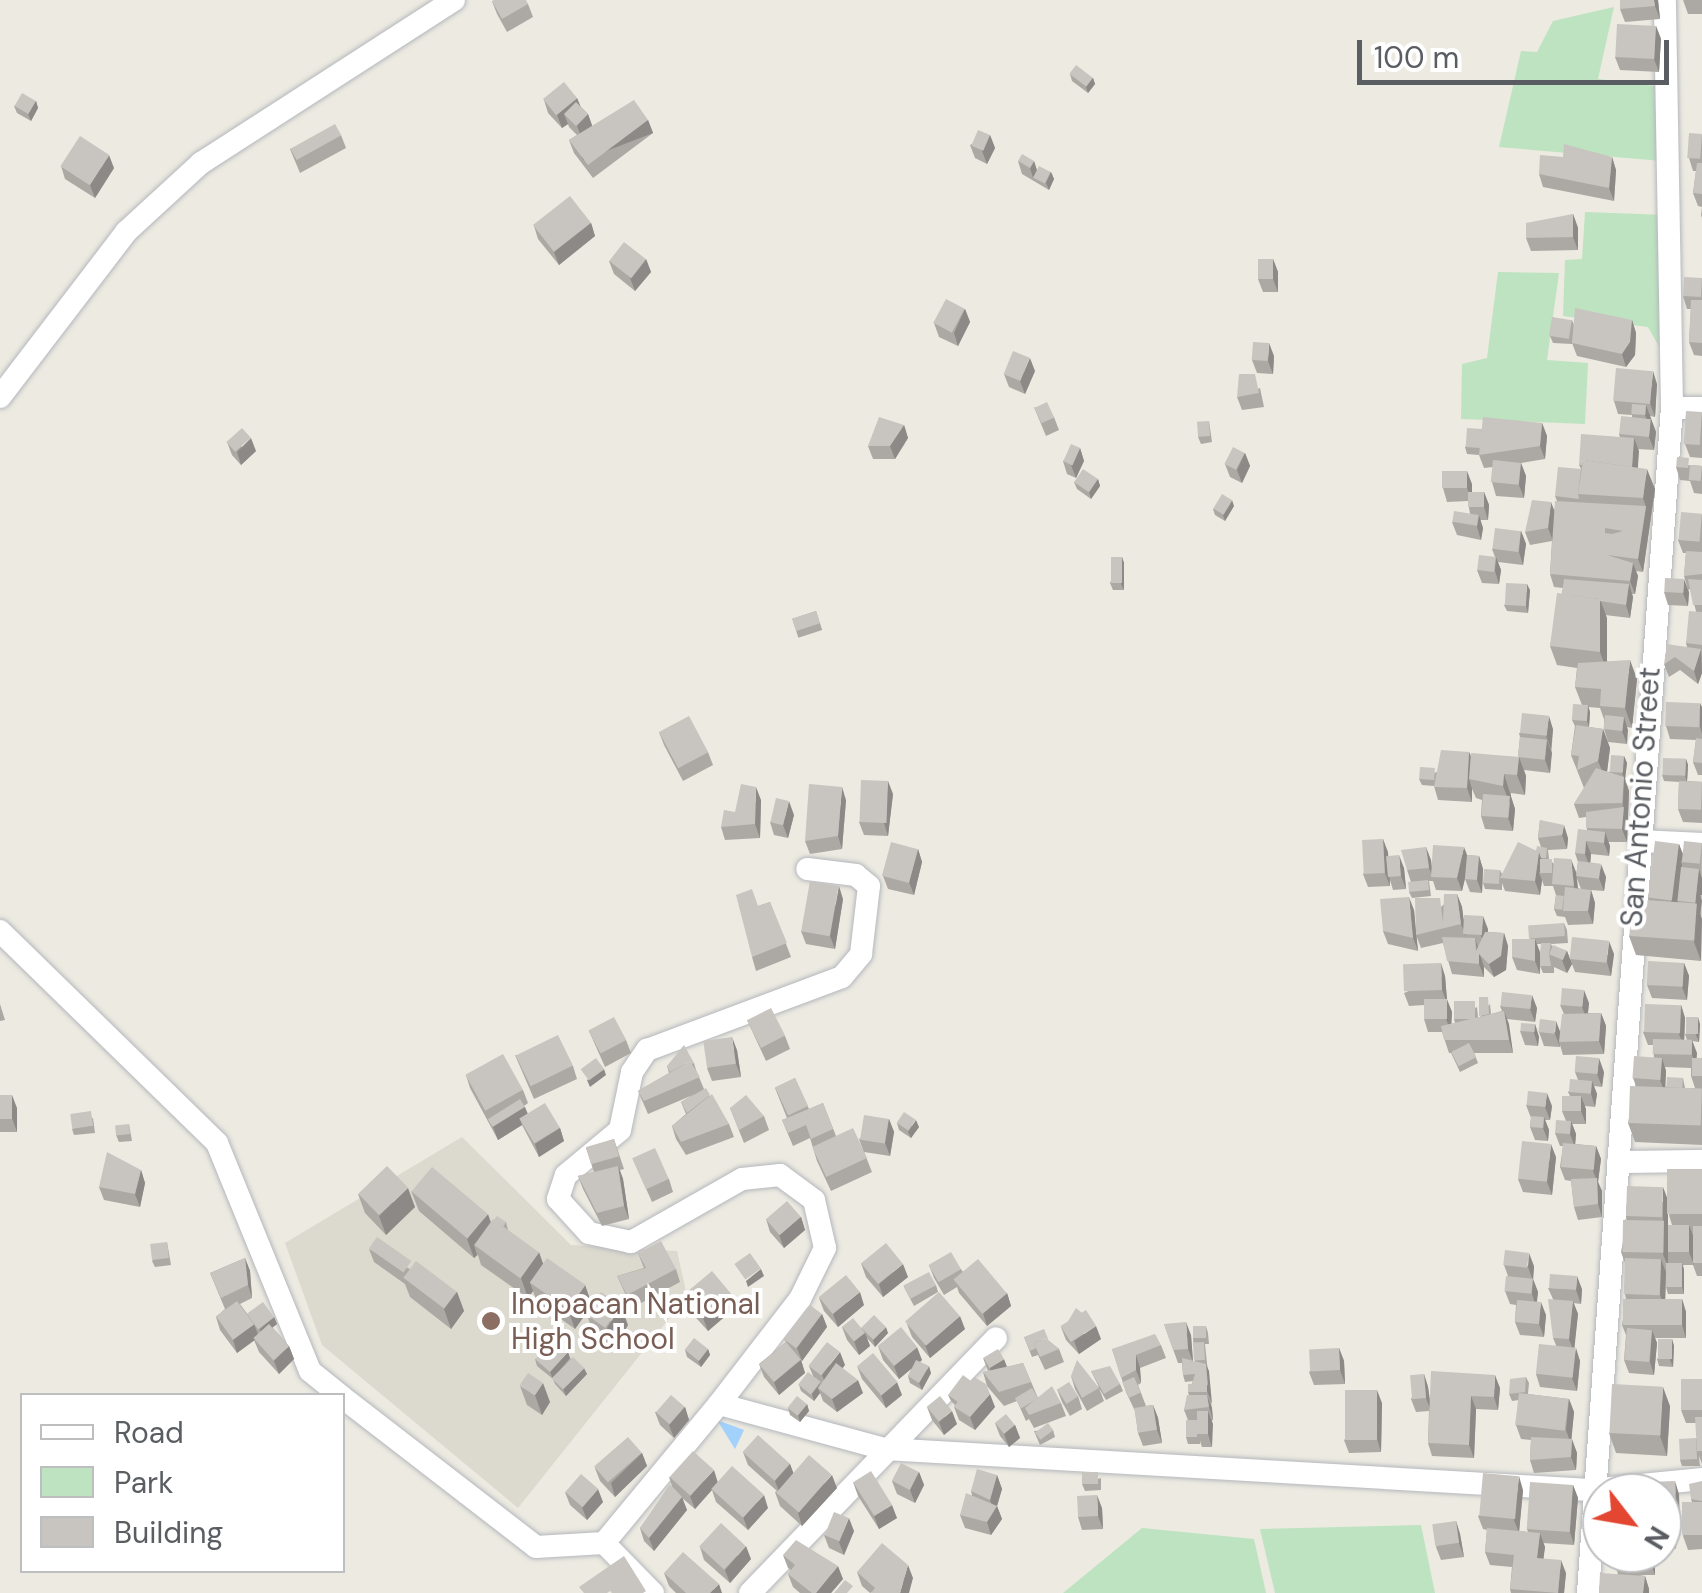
<!DOCTYPE html>
<style>
body{margin:0}
#map{position:relative;width:1702px;height:1593px;overflow:hidden;background:#eceae1;font-family:"DM Sans",sans-serif}
div>[style]{position:absolute}
.education>*{inset:0;background:#dcd9cf}
.green>*{inset:0;background:#bee3c0}
.water>*{inset:0;background:#a2d1fc}
.roads{filter:drop-shadow(0 0 2px #b4b7bc) drop-shadow(0 0 2px #b4b7bc)}
.minor>*{height:22px;margin:-11px;padding:0 11px;transform-origin:11px;border-radius:11px;background:#fff}
.wall>*{inset:0;background:#aca9a4;transform-origin:0 0}
.shaded-wall>*{inset:0;background:#8c8986;transform-origin:0 0}
.building>*{inset:0;background:#c8c4bf;transform-origin:0 0}
.dots>*{width:28px;height:28px;translate:-50% -50%;box-sizing:border-box;border:5px solid #fff;border-radius:50%}
span{translate:-50% -50%;white-space:nowrap;text-align:center;line-height:1.15;-webkit-text-stroke:8px #fff;paint-order:stroke}
.street-label{font-size:30px;color:#5a5d62}
.education-label{font-size:30px;color:#785e54}
.left{translate:0 -50%;text-align:left}
.legend{position:absolute;left:20px;top:1393px;width:325px;height:180px;box-sizing:border-box;background:#fff;border:2px solid #bdbec0;margin:0;padding:12px 18px;list-style:none;font-size:30px;color:#5a5d62}
.legend li{display:flex;align-items:center;gap:20px;height:50px}
.legend b{width:50px;border:2px solid #bdbec0}
.north{position:absolute;left:1582px;top:1473px;width:100px;height:100px;box-sizing:border-box;background:#fff;border:2px solid #bdbec0;border-radius:50%;rotate:121deg;font-size:28px;font-weight:700;line-height:40px;text-align:center;color:#5a5d62}
.north::after{content:'';display:block;margin:auto;width:35px;height:45px;background:#e34631;clip-path:polygon(50% 0,100% 100%,50% 72%,0 100%)}
.scale{position:absolute;left:1357px;top:40px;width:312px;height:45px;box-sizing:border-box;border:5px solid #5a5d62;border-top:0;padding-left:12px;font-size:30px;line-height:35px;white-space:nowrap;color:#5a5d62;-webkit-text-stroke:8px #fff;paint-order:stroke}
</style>
<div id="map">
<div class="education">
<div style="clip-path:polygon(462px 1137px,571px 1245px,677px 1251px,687px 1296px,518px 1508px,322px 1345px,285px 1243px)"></div>
</div>
<div class="green">
<div style="clip-path:polygon(1614px 7px,1598px 79px,1662px 87px,1662px 161px,1499px 147px,1521px 51px,1537px 52px,1553px 21px)"></div>
<div style="clip-path:polygon(1585px 212px,1666px 215px,1665px 357px,1648px 327px,1563px 316px,1565px 260px,1582px 259px)"></div>
<div style="clip-path:polygon(1498px 272px,1559px 273px,1547px 360px,1588px 363px,1585px 424px,1461px 419px,1462px 364px,1487px 358px)"></div>
<div style="clip-path:polygon(1421px 1525px,1435px 1593px,1275px 1593px,1260px 1529px)"></div>
<div style="clip-path:polygon(1142px 1528px,1254px 1539px,1266px 1593px,1063px 1593px)"></div>
</div>
<div class="water">
<div style="clip-path:polygon(717px 1420px,744px 1430px,735px 1449px)"></div>
</div>
<div class="roads">
<div class="minor">
<div style="left:0;top:397px;width:208px;rotate:-52.6deg"></div>
<div style="left:126px;top:232px;width:102px;rotate:-42.6deg"></div>
<div style="left:201px;top:163px;width:301px;rotate:-32.8deg"></div>
<div style="left:1672px;top:408px;width:30px"></div>
<div style="left:1640px;top:841px;width:62px;rotate:2.8deg"></div>
<div style="left:0;top:931px;width:303px;rotate:44.3deg"></div>
<div style="left:217px;top:1143px;width:246px;rotate:67.8deg"></div>
<div style="left:310px;top:1371px;width:40px;rotate:39deg"></div>
<div style="left:1618px;top:1162px;width:84px;rotate:-0.7deg"></div>
<div style="left:342px;top:1397px;width:245px;rotate:37.7deg"></div>
<div style="left:536px;top:1547px;width:68px;rotate:-3.4deg"></div>
<div style="left:604px;top:1543px;width:180px;rotate:-50.4deg"></div>
<div style="left:719px;top:1404px;width:172px;rotate:15.2deg"></div>
<div style="left:885px;top:1449px;width:706px;rotate:3.33deg"></div>
<div style="left:1590px;top:1490px;width:113px;rotate:-5.6deg"></div>
<div style="left:719px;top:1404px;width:133px;rotate:-52.4deg"></div>
<div style="left:800px;top:1299px;width:57px;rotate:-63.9deg"></div>
<div style="left:825px;top:1248px;width:49px;rotate:-102.9deg"></div>
<div style="left:814px;top:1200px;width:42px;rotate:-143.7deg"></div>
<div style="left:780px;top:1175px;width:38px;rotate:174deg"></div>
<div style="left:742px;top:1179px;width:128px;rotate:150.4deg"></div>
<div style="left:631px;top:1242px;width:43px;rotate:-167.9deg"></div>
<div style="left:589px;top:1233px;width:46px;rotate:-132.4deg"></div>
<div style="left:558px;top:1199px;width:25px;rotate:-72deg"></div>
<div style="left:566px;top:1175px;width:70px;rotate:-39.8deg"></div>
<div style="left:620px;top:1130px;width:59px;rotate:-78.3deg"></div>
<div style="left:632px;top:1072px;width:27px;rotate:-56deg"></div>
<div style="left:647px;top:1050px;width:208px;rotate:-20.5deg"></div>
<div style="left:842px;top:977px;width:30px;rotate:-50deg"></div>
<div style="left:861px;top:954px;width:68px;rotate:-83.3deg"></div>
<div style="left:869px;top:886px;width:17px;rotate:-140deg"></div>
<div style="left:856px;top:875px;width:49px;rotate:-173deg"></div>
<div style="left:604px;top:1543px;width:70px;rotate:45.6deg"></div>
<div style="left:750px;top:1593px;width:354px;rotate:-46deg"></div>
<div style="left:1588px;top:1593px;width:1188px;rotate:-85.95deg"></div>
<div style="left:1672px;top:408px;width:408px;rotate:-91deg"></div>
</div>
</div>
<div class="wall">
<div style="clip-path:polygon(1620px 0,1658px 0,1660px 19px,1625px 22px,1620px 9px)"></div>
<div style="clip-path:polygon(1683px 0,1702px 0,1702px 14px,1688px 14px)"></div>
<div style="clip-path:polygon(492px 1px,528px 4px,533px 17px,507px 32px,497px 14px)"></div>
<div style="clip-path:polygon(1656px 26px,1661px 39px,1659px 72px,1620px 70px,1615px 57px)"></div>
<div style="clip-path:polygon(1070px 74px,1093px 78px,1095px 84px,1088px 93px,1072px 81px)"></div>
<div style="clip-path:polygon(577px 98px,581px 107px,588px 114px,592px 126px,648px 120px,653px 133px,593px 178px,574px 153px,569px 140px,577px 135px,569px 127px,568px 124px,562px 128px,548px 113px,544px 100px)"></div>
<div style="clip-path:polygon(36px 101px,38px 108px,31px 121px,17px 113px,14px 106px)"></div>
<div style="clip-path:polygon(1702px 134px,1702px 218px,1701px 215px,1702px 207px,1698px 206px,1693px 193px,1696px 171px,1693px 171px,1689px 158px)"></div>
<div style="clip-path:polygon(341px 135px,346px 148px,300px 173px,290px 149px)"></div>
<div style="clip-path:polygon(990px 135px,995px 148px,987px 164px,975px 158px,970px 145px)"></div>
<div style="clip-path:polygon(1563px 157px,1612px 157px,1616px 170px,1614px 201px,1543px 187px,1539px 174px)"></div>
<div style="clip-path:polygon(1018px 161px,1034px 161px,1037px 170px,1051px 172px,1054px 179px,1049px 190px,1022px 174px)"></div>
<div style="clip-path:polygon(61px 166px,114px 168px,95px 198px,65px 179px)"></div>
<div style="clip-path:polygon(1573px 214px,1578px 228px,1578px 250px,1531px 251px,1526px 238px)"></div>
<div style="clip-path:polygon(591px 223px,595px 236px,559px 265px,538px 239px,534px 226px)"></div>
<div style="clip-path:polygon(646px 259px,651px 272px,635px 291px,614px 274px,609px 261px)"></div>
<div style="clip-path:polygon(1273px 259px,1278px 272px,1278px 292px,1263px 292px,1258px 279px)"></div>
<div style="clip-path:polygon(1702px 278px,1702px 356px,1694px 355px,1689px 342px,1691px 309px,1687px 309px,1683px 296px)"></div>
<div style="clip-path:polygon(965px 309px,970px 322px,958px 346px,939px 337px,934px 323px)"></div>
<div style="clip-path:polygon(1572px 320px,1574px 325px,1632px 320px,1636px 333px,1635px 355px,1626px 367px,1577px 356px,1572px 343px,1572px 344px,1553px 343px,1550px 336px)"></div>
<div style="clip-path:polygon(1274px 356px,1273px 374px,1257px 373px,1252px 360px)"></div>
<div style="clip-path:polygon(1035px 371px,1025px 394px,1009px 387px,1004px 374px)"></div>
<div style="clip-path:polygon(1657px 384px,1655px 417px,1650px 416px,1656px 432px,1654px 450px,1638px 449px,1638px 468px,1655px 489px,1643px 572px,1636px 571px,1638px 576px,1635px 594px,1632px 594px,1633px 597px,1630px 618px,1605px 615px,1607px 661px,1637px 679px,1632px 728px,1627px 727px,1627px 744px,1608px 742px,1604px 729px,1604px 719px,1600px 708px,1588px 707px,1590px 712px,1589px 727px,1603px 729px,1610px 748px,1607px 772px,1609px 772px,1624px 756px,1627px 763px,1625px 779px,1629px 791px,1627px 842px,1608px 842px,1610px 846px,1609px 856px,1591px 854px,1590px 863px,1606px 877px,1604px 891px,1591px 890px,1595px 903px,1593px 924px,1568px 925px,1565px 917px,1557px 916px,1554px 909px,1556px 895px,1553px 886px,1544px 886px,1542px 880px,1540px 895px,1505px 891px,1502px 883px,1502px 890px,1485px 889px,1483px 883px,1500px 870px,1502px 874px,1541px 847px,1538px 838px,1540px 820px,1568px 838px,1567px 849px,1548px 850px,1549px 859px,1554px 864px,1576px 872px,1578px 888px,1581px 889px,1576px 876px,1578px 862px,1575px 853px,1587px 830px,1586px 817px,1579px 818px,1574px 804px,1584px 788px,1571px 755px,1575px 726px,1572px 720px,1582px 705px,1575px 687px,1577px 668px,1557px 665px,1550px 646px,1563px 588px,1554px 587px,1550px 574px,1552px 541px,1530px 545px,1525px 532px,1554px 511px,1557px 501px,1555px 496px,1581px 469px,1579px 465px,1620px 437px,1619px 434px,1632px 417px,1632px 415px,1618px 414px,1614px 401px)"></div>
<div style="clip-path:polygon(1260px 388px,1264px 407px,1242px 410px,1237px 397px)"></div>
<div style="clip-path:polygon(1034px 407px,1054px 417px,1059px 430px,1046px 436px)"></div>
<div style="clip-path:polygon(1702px 412px,1702px 458px,1690px 457px,1685px 444px)"></div>
<div style="clip-path:polygon(1209px 421px,1212px 442px,1201px 444px,1198px 437px)"></div>
<div style="clip-path:polygon(1542px 423px,1547px 436px,1545px 459px,1521px 463px,1526px 476px,1524px 498px,1496px 496px,1492px 482px,1493px 467px,1484px 468px,1479px 455px,1467px 454px,1465px 447px,1481px 429px)"></div>
<div style="clip-path:polygon(904px 425px,908px 438px,895px 459px,873px 459px,868px 446px)"></div>
<div style="clip-path:polygon(227px 442px,256px 451px,241px 465px,232px 455px)"></div>
<div style="clip-path:polygon(1080px 448px,1084px 461px,1076px 478px,1067px 474px,1063px 461px)"></div>
<div style="clip-path:polygon(1245px 453px,1250px 466px,1242px 483px,1230px 477px,1225px 464px)"></div>
<div style="clip-path:polygon(1691px 465px,1702px 466px,1702px 494px,1694px 493px,1690px 481px,1680px 480px,1676px 467px)"></div>
<div style="clip-path:polygon(1098px 479px,1100px 486px,1091px 499px,1077px 489px,1074px 482px)"></div>
<div style="clip-path:polygon(1472px 484px,1472px 492px,1484px 492px,1489px 505px,1488px 520px,1480px 520px,1483px 528px,1481px 540px,1457px 535px,1452px 522px,1470px 514px,1468px 501px,1447px 502px,1443px 488px)"></div>
<div style="clip-path:polygon(1234px 506px,1225px 521px,1215px 515px,1213px 509px)"></div>
<div style="clip-path:polygon(1702px 514px,1702px 673px,1698px 684px,1680px 670px,1669px 677px,1664px 664px,1687px 647px,1686px 643px,1696px 611px,1690px 589px,1688px 590px,1684px 576px,1686px 553px,1683px 553px,1678px 540px)"></div>
<div style="clip-path:polygon(1521px 531px,1526px 544px,1523px 565px,1498px 562px,1501px 570px,1499px 584px,1482px 583px,1477px 570px,1495px 557px,1492px 549px)"></div>
<div style="clip-path:polygon(1122px 557px,1124px 563px,1124px 590px,1113px 590px,1110px 583px)"></div>
<div style="clip-path:polygon(1530px 590px,1528px 613px,1507px 611px,1504px 605px)"></div>
<div style="clip-path:polygon(1664px 592px,1689px 592px,1688px 606px,1668px 605px)"></div>
<div style="left:816px;top:611px;width:20px;height:25px;rotate:72deg"></div>
<div style="clip-path:polygon(1702px 707px,1702px 775px,1698px 775px,1693px 762px,1696px 740px,1670px 739px,1666px 726px)"></div>
<div style="clip-path:polygon(1553px 729px,1550px 773px,1524px 770px,1526px 776px,1525px 795px,1511px 793px,1511px 797px,1515px 809px,1513px 831px,1485px 829px,1481px 816px,1482px 800px,1476px 798px,1472px 789px,1472px 802px,1438px 800px,1434px 786px,1422px 785px,1419px 779px,1437px 772px,1469px 752px,1471px 756px,1518px 757px,1520px 737px,1519px 733px)"></div>
<div style="clip-path:polygon(659px 732px,708px 752px,713px 765px,683px 781px,664px 745px)"></div>
<div style="clip-path:polygon(1686px 759px,1688px 765px,1687px 781px,1702px 782px,1702px 823px,1683px 822px,1678px 809px,1679px 782px,1664px 781px,1662px 775px)"></div>
<div style="clip-path:polygon(893px 794px,888px 836px,864px 835px,859px 822px)"></div>
<div style="clip-path:polygon(761px 800px,760px 838px,725px 840px,721px 827px,735px 812px)"></div>
<div style="clip-path:polygon(846px 800px,842px 849px,810px 854px,805px 841px)"></div>
<div style="clip-path:polygon(794px 815px,788px 838px,774px 835px,770px 822px)"></div>
<div style="clip-path:polygon(1383px 839px,1388px 856px,1404px 868px,1406px 889px,1393px 890px,1390px 880px,1390px 886px,1368px 887px,1363px 874px)"></div>
<div style="clip-path:polygon(1702px 843px,1701px 961px,1636px 955px,1629px 936px,1649px 900px,1648px 898px,1679px 844px,1682px 853px)"></div>
<div style="clip-path:polygon(1426px 847px,1432px 867px,1467px 855px,1479px 856px,1483px 869px,1482px 893px,1470px 892px,1465px 879px,1466px 875px,1462px 891px,1436px 890px,1433px 881px,1429px 881px,1431px 896px,1412px 898px,1409px 892px,1411px 882px,1407px 870px)"></div>
<div style="clip-path:polygon(918px 849px,922px 862px,914px 895px,888px 889px,883px 876px)"></div>
<div style="clip-path:polygon(1457px 894px,1462px 907px,1463px 919px,1488px 929px,1488px 932px,1504px 933px,1508px 946px,1506px 970px,1494px 977px,1484px 967px,1484px 977px,1452px 974px,1443px 943px,1421px 948px,1416px 935px,1418px 951px,1388px 944px,1383px 931px,1414px 910px,1416px 934px,1443px 905px)"></div>
<div style="clip-path:polygon(843px 899px,835px 949px,806px 944px,801px 931px)"></div>
<div style="clip-path:polygon(770px 902px,791px 957px,756px 971px,752px 957px,758px 906px)"></div>
<div style="clip-path:polygon(1564px 923px,1567px 930px,1568px 943px,1551px 944px,1552px 946px,1567px 951px,1572px 964px,1567px 973px,1554px 967px,1554px 973px,1543px 973px,1540px 966px,1541px 944px,1537px 944px,1540px 974px,1517px 970px,1512px 957px,1529px 939px)"></div>
<div style="clip-path:polygon(1614px 954px,1611px 976px,1575px 972px,1570px 959px)"></div>
<div style="clip-path:polygon(1684px 963px,1689px 976px,1687px 1000px,1652px 998px,1647px 985px)"></div>
<div style="clip-path:polygon(1445px 976px,1447px 999px,1452px 1012px,1451px 1024px,1455px 1023px,1454px 1019px,1477px 1007px,1478px 1017px,1480px 1017px,1490px 1004px,1491px 1014px,1502px 1011px,1500px 1006px,1537px 1008px,1535px 1022px,1507px 1019px,1513px 1053px,1474px 1053px,1478px 1063px,1460px 1072px,1451px 1053px,1449px 1053px,1442px 1032px,1428px 1032px,1424px 1019px,1424px 1005px,1409px 1006px,1404px 993px)"></div>
<div style="clip-path:polygon(1589px 1003px,1588px 1013px,1601px 1013px,1606px 1026px,1604px 1054px,1563px 1055px,1560px 1045px,1560px 1047px,1544px 1046px,1539px 1032px,1560px 1032px,1564px 1014px,1560px 1005px)"></div>
<div style="clip-path:polygon(0 1004px,5px 1020px,0 1021px)"></div>
<div style="clip-path:polygon(evenodd,1681px 1005px,1685px 1018px,1684px 1040px,1687px 1040px,1685px 1034px,1700px 1024px,1699px 1042px,1692px 1041px,1696px 1058px,1702px 1058px,1702px 1145px,1635px 1142px,1628px 1123px,1636px 1086px,1633px 1078px,1654px 1058px,1653px 1045px,1648px 1045px,1643px 1032px,1681px 1005px,1665px 1067px,1691px 1068px,1691px 1076px,1695px 1088px,1685px 1088px,1683px 1078px,1665px 1087px,1666px 1071px,1665px 1067px)"></div>
<div style="clip-path:polygon(747px 1020px,785px 1036px,790px 1049px,766px 1061px)"></div>
<div style="clip-path:polygon(1535px 1024px,1539px 1037px,1538px 1046px,1525px 1045px,1520px 1031px)"></div>
<div style="clip-path:polygon(589px 1031px,626px 1040px,631px 1053px,605px 1067px)"></div>
<div style="clip-path:polygon(737px 1050px,741px 1077px,712px 1081px,707px 1068px)"></div>
<div style="clip-path:polygon(515px 1055px,573px 1066px,577px 1079px,534px 1099px)"></div>
<div style="clip-path:polygon(694px 1063px,696px 1070px,704px 1089px,729px 1124px,734px 1137px,686px 1155px,676px 1139px,672px 1126px,686px 1114px,681px 1102px,693px 1095px,648px 1114px,638px 1091px,669px 1073px,667px 1066px)"></div>
<div style="clip-path:polygon(1575px 1072px,1604px 1072px,1602px 1087px,1594px 1086px,1597px 1094px,1595px 1107px,1585px 1106px,1586px 1124px,1572px 1124px,1576px 1134px,1575px 1144px,1596px 1146px,1601px 1159px,1598px 1182px,1602px 1191px,1602px 1217px,1578px 1220px,1574px 1207px,1571px 1181px,1565px 1180px,1560px 1167px,1563px 1146px,1560px 1146px,1555px 1133px,1566px 1121px,1562px 1111px,1570px 1096px,1568px 1092px,1578px 1080px)"></div>
<div style="clip-path:polygon(466px 1075px,523px 1090px,528px 1103px,524px 1106px,528px 1114px,560px 1128px,564px 1141px,539px 1157px,522px 1125px,498px 1140px,470px 1088px)"></div>
<div style="clip-path:polygon(795px 1078px,809px 1109px,823px 1103px,836px 1136px,863px 1150px,859px 1139px,889px 1119px,894px 1132px,890px 1156px,864px 1152px,872px 1172px,831px 1191px,817px 1161px,810px 1138px,793px 1146px,782px 1120px,787px 1118px,775px 1088px)"></div>
<div style="clip-path:polygon(0 1095px,17px 1108px,17px 1132px,0 1132px)"></div>
<div style="clip-path:polygon(1526px 1105px,1552px 1106px,1550px 1120px,1545px 1120px,1549px 1130px,1548px 1141px,1535px 1140px,1530px 1127px,1531px 1118px)"></div>
<div style="clip-path:polygon(730px 1108px,764px 1116px,769px 1130px,744px 1143px)"></div>
<div style="clip-path:polygon(93px 1118px,95px 1133px,74px 1135px,72px 1129px)"></div>
<div style="clip-path:polygon(897px 1123px,919px 1127px,911px 1138px,899px 1130px)"></div>
<div style="clip-path:polygon(129px 1124px,132px 1141px,119px 1142px,116px 1135px)"></div>
<div style="clip-path:polygon(614px 1139px,624px 1169px,620px 1170px,623px 1179px,629px 1219px,602px 1226px,583px 1189px,578px 1176px,594px 1172px,586px 1148px)"></div>
<div style="clip-path:polygon(1556px 1157px,1552px 1195px,1523px 1192px,1518px 1179px)"></div>
<div style="clip-path:polygon(633px 1159px,669px 1179px,673px 1192px,652px 1202px)"></div>
<div style="clip-path:polygon(1702px 1169px,1702px 1276px,1697px 1276px,1693px 1265px,1683px 1265px,1684px 1270px,1684px 1294px,1668px 1294px,1666px 1287px,1666px 1272px,1665px 1299px,1682px 1299px,1686px 1312px,1686px 1338px,1655px 1338px,1657px 1343px,1654px 1375px,1629px 1373px,1624px 1360px,1626px 1335px,1622px 1325px,1626px 1299px,1625px 1294px,1625px 1263px,1621px 1252px,1627px 1220px,1626px 1216px,1668px 1200px,1667px 1228px,1672px 1225px,1669px 1215px)"></div>
<div style="clip-path:polygon(141px 1170px,145px 1183px,140px 1207px,104px 1200px,99px 1187px)"></div>
<div style="clip-path:polygon(411px 1191px,490px 1222px,506px 1222px,508px 1230px,544px 1264px,585px 1285px,592px 1305px,575px 1329px,537px 1302px,533px 1291px,528px 1298px,481px 1265px,478px 1255px,474px 1258px,419px 1211px)"></div>
<div style="clip-path:polygon(358px 1194px,415px 1207px,386px 1235px,365px 1213px)"></div>
<div style="clip-path:polygon(801px 1217px,805px 1230px,784px 1248px,770px 1232px,766px 1219px)"></div>
<div style="clip-path:polygon(167px 1242px,171px 1265px,155px 1267px,152px 1261px)"></div>
<div style="clip-path:polygon(369px 1249px,457px 1292px,464px 1311px,451px 1329px,410px 1297px,405px 1284px,374px 1262px)"></div>
<div style="clip-path:polygon(638px 1253px,676px 1269px,680px 1282px,632px 1308px,617px 1276px,644px 1268px)"></div>
<div style="clip-path:polygon(245px 1258px,250px 1271px,252px 1298px,240px 1304px,248px 1315px,274px 1317px,277px 1324px,272px 1327px,289px 1346px,294px 1359px,279px 1374px,259px 1352px,254px 1340px,237px 1353px,220px 1330px,216px 1317px,225px 1309px,210px 1273px)"></div>
<div style="clip-path:polygon(861px 1263px,908px 1277px,883px 1297px,866px 1277px)"></div>
<div style="clip-path:polygon(929px 1265px,961px 1269px,963px 1272px,1007px 1293px,1011px 1306px,987px 1326px,959px 1293px,957px 1287px,944px 1295px,934px 1278px)"></div>
<div style="clip-path:polygon(1504px 1265px,1534px 1266px,1533px 1279px,1538px 1292px,1537px 1302px,1546px 1315px,1544px 1337px,1520px 1335px,1515px 1322px,1516px 1305px,1510px 1304px,1505px 1291px,1508px 1276px)"></div>
<div style="clip-path:polygon(936px 1285px,938px 1292px,914px 1306px,904px 1287px)"></div>
<div style="clip-path:polygon(1548px 1288px,1582px 1289px,1581px 1304px,1573px 1303px,1578px 1314px,1574px 1347px,1580px 1361px,1577px 1391px,1540px 1387px,1536px 1374px,1556px 1345px,1553px 1338px,1553px 1299px)"></div>
<div style="clip-path:polygon(731px 1294px,736px 1307px,708px 1331px,688px 1309px,684px 1296px)"></div>
<div style="clip-path:polygon(819px 1298px,864px 1305px,838px 1327px,824px 1311px)"></div>
<div style="clip-path:polygon(822px 1314px,827px 1327px,802px 1361px,801px 1360px,805px 1373px,779px 1395px,764px 1377px,759px 1364px,786px 1342px,784px 1339px)"></div>
<div style="clip-path:polygon(587px 1315px,628px 1325px,614px 1348px,594px 1334px)"></div>
<div style="clip-path:polygon(907px 1324px,965px 1329px,930px 1358px,912px 1337px)"></div>
<div style="clip-path:polygon(1164px 1324px,1191px 1335px,1193px 1361px,1195px 1362px,1193px 1338px,1206px 1326px,1208px 1333px,1209px 1344px,1205px 1344px,1213px 1420px,1211px 1421px,1212px 1447px,1202px 1447px,1200px 1441px,1200px 1444px,1188px 1444px,1186px 1437px,1188px 1420px,1184px 1410px,1189px 1395px,1188px 1392px,1193px 1381px,1185px 1382px,1183px 1375px,1182px 1363px,1178px 1363px)"></div>
<div style="clip-path:polygon(842px 1327px,861px 1328px,888px 1333px,875px 1347px,867px 1338px,870px 1346px,859px 1355px,847px 1340px)"></div>
<div style="clip-path:polygon(1061px 1327px,1101px 1339px,1079px 1354px,1066px 1340px)"></div>
<div style="clip-path:polygon(1024px 1337px,1049px 1341px,1059px 1349px,1064px 1362px,1045px 1370px,1038px 1355px,1032px 1357px)"></div>
<div style="clip-path:polygon(1672px 1339px,1674px 1346px,1673px 1367px,1659px 1366px,1657px 1359px)"></div>
<div style="clip-path:polygon(1161px 1345px,1166px 1358px,1140px 1368px,1141px 1383px,1138px 1385px,1146px 1406px,1153px 1405px,1158px 1418px,1162px 1443px,1143px 1446px,1138px 1433px,1135px 1411px,1126px 1392px,1112px 1349px)"></div>
<div style="clip-path:polygon(878px 1346px,922px 1360px,920px 1362px,931px 1373px,922px 1390px,910px 1383px,908px 1376px,912px 1368px,899px 1379px,883px 1360px)"></div>
<div style="clip-path:polygon(1339px 1348px,1344px 1361px,1345px 1384px,1314px 1385px,1309px 1372px)"></div>
<div style="clip-path:polygon(708px 1349px,710px 1355px,701px 1367px,687px 1357px,685px 1350px)"></div>
<div style="clip-path:polygon(570px 1358px,587px 1374px,566px 1396px,555px 1384px,553px 1379px,537px 1366px,535px 1359px)"></div>
<div style="clip-path:polygon(983px 1358px,1007px 1367px,1023px 1363px,1038px 1398px,1061px 1403px,1066px 1416px,1034px 1428px,1029px 1419px,1026px 1421px,1017px 1401px,1004px 1406px,987px 1386px,983px 1372px,988px 1371px)"></div>
<div style="clip-path:polygon(845px 1365px,842px 1368px,863px 1393px,837px 1412px,823px 1401px,820px 1393px,814px 1401px,801px 1391px,799px 1385px,813px 1376px,809px 1366px)"></div>
<div style="clip-path:polygon(857px 1366px,902px 1395px,886px 1408px,862px 1379px)"></div>
<div style="clip-path:polygon(1091px 1371px,1120px 1384px,1123px 1391px,1106px 1400px,1099px 1388px,1104px 1401px,1087px 1411px,1075px 1389px,1071px 1376px,1099px 1387px)"></div>
<div style="clip-path:polygon(1424px 1374px,1428px 1387px,1430px 1400px,1500px 1388px,1498px 1410px,1476px 1409px,1474px 1458px,1432px 1456px,1428px 1443px,1429px 1411px,1416px 1412px,1411px 1399px)"></div>
<div style="clip-path:polygon(1526px 1377px,1529px 1383px,1528px 1394px,1569px 1399px,1574px 1412px,1571px 1439px,1577px 1453px,1576px 1470px,1534px 1473px,1530px 1460px,1531px 1440px,1521px 1439px,1516px 1425px,1519px 1400px,1512px 1401px,1509px 1394px)"></div>
<div style="clip-path:polygon(1702px 1379px,1702px 1464px,1699px 1456px,1700px 1466px,1682px 1466px,1680px 1460px,1697px 1438px,1696px 1423px,1686px 1423px,1681px 1410px)"></div>
<div style="clip-path:polygon(520px 1386px,550px 1402px,542px 1415px,527px 1405px)"></div>
<div style="clip-path:polygon(1057px 1389px,1078px 1396px,1082px 1409px,1070px 1416px,1062px 1402px)"></div>
<div style="clip-path:polygon(948px 1395px,995px 1407px,975px 1430px,959px 1420px,954px 1407px,955px 1405px,951px 1401px)"></div>
<div style="clip-path:polygon(1382px 1403px,1381px 1452px,1349px 1453px,1344px 1440px)"></div>
<div style="clip-path:polygon(807px 1404px,809px 1411px,800px 1422px,790px 1415px,788px 1408px)"></div>
<div style="clip-path:polygon(1670px 1406px,1667px 1456px,1616px 1453px,1609px 1433px)"></div>
<div style="clip-path:polygon(685px 1407px,689px 1420px,674px 1438px,660px 1425px,655px 1412px)"></div>
<div style="clip-path:polygon(927px 1407px,957px 1424px,944px 1435px,932px 1420px)"></div>
<div style="clip-path:polygon(995px 1423px,1015px 1425px,1020px 1438px,1009px 1447px,1000px 1436px)"></div>
<div style="clip-path:polygon(1053px 1430px,1055px 1437px,1040px 1445px,1034px 1431px)"></div>
<div style="clip-path:polygon(743px 1452px,790px 1464px,793px 1473px,837px 1488px,802px 1526px,780px 1506px,775px 1492px,777px 1491px,748px 1465px)"></div>
<div style="clip-path:polygon(642px 1453px,647px 1466px,615px 1497px,600px 1481px,595px 1468px)"></div>
<div style="clip-path:polygon(919px 1472px,924px 1485px,915px 1503px,897px 1494px,892px 1481px)"></div>
<div style="clip-path:polygon(997px 1475px,1002px 1489px,997px 1506px,1002px 1519px,991px 1535px,965px 1528px,960px 1515px,972px 1495px,971px 1491px)"></div>
<div style="clip-path:polygon(669px 1477px,718px 1482px,768px 1508px,748px 1530px,716px 1502px,712px 1490px,695px 1509px,682px 1498px,687px 1510px,654px 1551px,644px 1541px,640px 1528px,672px 1486px)"></div>
<div style="clip-path:polygon(1101px 1478px,1101px 1490px,1085px 1491px,1082px 1484px)"></div>
<div style="clip-path:polygon(1702px 1481px,1702px 1549px,1688px 1550px,1683px 1536px,1692px 1502px,1691px 1499px)"></div>
<div style="clip-path:polygon(853px 1482px,897px 1518px,879px 1529px,858px 1496px)"></div>
<div style="clip-path:polygon(1573px 1485px,1578px 1498px,1574px 1545px,1543px 1543px,1545px 1547px,1543px 1558px,1566px 1573px,1564px 1593px,1511px 1593px,1510px 1589px,1512px 1567px,1490px 1565px,1485px 1552px,1487px 1530px,1483px 1529px,1478px 1516px,1523px 1490px,1519px 1531px,1528px 1532px,1527px 1529px)"></div>
<div style="clip-path:polygon(565px 1492px,603px 1502px,587px 1520px,570px 1505px)"></div>
<div style="left:1662px;top:1493px;width:17px;height:55px;rotate:3deg"></div>
<div style="clip-path:polygon(1102px 1508px,1103px 1529px,1082px 1530px,1078px 1517px)"></div>
<div style="clip-path:polygon(1456px 1521px,1460px 1534px,1464px 1557px,1441px 1560px,1436px 1547px)"></div>
<div style="clip-path:polygon(854px 1531px,844px 1555px,829px 1548px,824px 1535px)"></div>
<div style="clip-path:polygon(700px 1547px,751px 1559px,730px 1583px,704px 1560px)"></div>
<div style="clip-path:polygon(1655px 1553px,1655px 1575px,1639px 1575px,1645px 1576px,1649px 1589px,1649px 1593px,1599px 1593px,1618px 1574px,1614px 1562px)"></div>
<div style="clip-path:polygon(783px 1555px,843px 1579px,831px 1593px,800px 1593px,793px 1587px,788px 1574px,791px 1570px,788px 1568px)"></div>
<div style="clip-path:polygon(857px 1572px,913px 1578px,870px 1593px,862px 1586px)"></div>
<div style="clip-path:polygon(664px 1573px,722px 1593px,676px 1593px,669px 1586px)"></div>
</div>
<div class="shaded-wall">
<div style="clip-path:polygon(1654px 0,1658px 0,1660px 19px,1655px 6px)"></div>
<div style="clip-path:polygon(1656px 26px,1661px 39px,1659px 72px,1654px 59px)"></div>
<div style="clip-path:polygon(1093px 78px,1095px 84px,1088px 93px,1086px 87px)"></div>
<div style="clip-path:polygon(577px 98px,582px 111px,564px 114px,568px 124px,562px 128px,557px 115px)"></div>
<div style="clip-path:polygon(36px 101px,38px 108px,31px 121px,28px 114px)"></div>
<div style="clip-path:polygon(588px 114px,593px 128px,582px 139px,577px 126px)"></div>
<div style="left:648px;top:120px;width:14px;height:75px;rotate:69deg"></div>
<div style="clip-path:polygon(990px 135px,995px 148px,987px 164px,982px 151px)"></div>
<div style="clip-path:polygon(109px 155px,114px 168px,95px 198px,90px 185px)"></div>
<div style="clip-path:polygon(1612px 157px,1616px 170px,1614px 201px,1609px 188px)"></div>
<div style="clip-path:polygon(1034px 161px,1038px 174px,1033px 177px,1034px 181px,1030px 168px)"></div>
<div style="clip-path:polygon(1051px 172px,1054px 179px,1049px 190px,1046px 183px)"></div>
<div style="clip-path:polygon(1573px 214px,1578px 228px,1578px 250px,1573px 237px)"></div>
<div style="clip-path:polygon(591px 223px,595px 236px,559px 265px,554px 252px)"></div>
<div style="clip-path:polygon(646px 259px,651px 272px,635px 291px,630px 278px)"></div>
<div style="clip-path:polygon(1273px 259px,1278px 272px,1278px 292px,1273px 279px)"></div>
<div style="clip-path:polygon(965px 309px,970px 322px,958px 346px,954px 333px)"></div>
<div style="clip-path:polygon(1632px 320px,1636px 333px,1635px 355px,1626px 367px,1622px 354px)"></div>
<div style="clip-path:polygon(1269px 343px,1274px 356px,1273px 374px,1268px 361px)"></div>
<div style="clip-path:polygon(1030px 358px,1035px 371px,1025px 394px,1020px 381px)"></div>
<div style="clip-path:polygon(1653px 371px,1657px 384px,1655px 417px,1650px 403px)"></div>
<div style="clip-path:polygon(1646px 405px,1656px 432px,1654px 450px,1649px 437px,1650px 428px,1645px 415px)"></div>
<div style="clip-path:polygon(1542px 423px,1547px 436px,1545px 459px,1540px 446px)"></div>
<div style="clip-path:polygon(904px 425px,908px 438px,895px 459px,890px 446px)"></div>
<div style="clip-path:polygon(251px 438px,256px 451px,241px 465px,237px 452px)"></div>
<div style="clip-path:polygon(1634px 438px,1639px 451px,1637px 481px,1632px 468px)"></div>
<div style="clip-path:polygon(1080px 448px,1084px 461px,1076px 478px,1071px 465px)"></div>
<div style="clip-path:polygon(1245px 453px,1250px 466px,1242px 483px,1237px 470px)"></div>
<div style="clip-path:polygon(1521px 463px,1526px 476px,1524px 498px,1519px 485px)"></div>
<div style="clip-path:polygon(1647px 469px,1655px 489px,1643px 572px,1638px 559px,1646px 507px,1643px 498px)"></div>
<div style="clip-path:polygon(1467px 471px,1472px 484px,1472px 501px,1467px 488px)"></div>
<div style="clip-path:polygon(1098px 479px,1100px 486px,1091px 499px,1089px 492px)"></div>
<div style="clip-path:polygon(1484px 492px,1489px 505px,1488px 520px,1484px 507px)"></div>
<div style="clip-path:polygon(1232px 500px,1234px 506px,1225px 521px,1223px 515px)"></div>
<div style="clip-path:polygon(1551px 502px,1556px 515px,1553px 541px,1548px 528px)"></div>
<div style="clip-path:polygon(1479px 515px,1483px 528px,1481px 540px,1477px 527px)"></div>
<div style="clip-path:polygon(1521px 531px,1526px 544px,1523px 565px,1519px 552px)"></div>
<div style="clip-path:polygon(1122px 557px,1124px 563px,1124px 590px,1121px 584px)"></div>
<div style="clip-path:polygon(1496px 557px,1501px 570px,1499px 584px,1495px 571px)"></div>
<div style="clip-path:polygon(1633px 563px,1638px 576px,1635px 594px,1630px 581px)"></div>
<div style="clip-path:polygon(1684px 579px,1689px 592px,1688px 606px,1683px 593px)"></div>
<div style="clip-path:polygon(1527px 584px,1530px 590px,1528px 613px,1526px 606px)"></div>
<div style="clip-path:polygon(1629px 584px,1633px 597px,1630px 618px,1626px 605px)"></div>
<div style="clip-path:polygon(1600px 599px,1607px 618px,1607px 671px,1600px 652px)"></div>
<div style="clip-path:polygon(1701px 649px,1702px 673px,1698px 684px,1694px 671px)"></div>
<div style="clip-path:polygon(1630px 660px,1637px 679px,1632px 728px,1625px 708px)"></div>
<div style="clip-path:polygon(1700px 703px,1702px 707px,1702px 734px,1700px 727px)"></div>
<div style="clip-path:polygon(1588px 705px,1590px 712px,1589px 727px,1587px 721px)"></div>
<div style="clip-path:polygon(1549px 716px,1553px 729px,1551px 749px,1546px 736px)"></div>
<div style="clip-path:polygon(1624px 717px,1628px 730px,1627px 744px,1622px 731px)"></div>
<div style="clip-path:polygon(1603px 729px,1610px 748px,1606px 780px,1598px 761px)"></div>
<div style="clip-path:polygon(1547px 740px,1552px 753px,1550px 773px,1545px 760px)"></div>
<div style="clip-path:polygon(1469px 752px,1474px 765px,1469px 779px,1472px 789px,1472px 802px,1467px 788px)"></div>
<div style="clip-path:polygon(1624px 756px,1627px 763px,1625px 779px,1629px 791px,1627px 842px,1622px 829px,1624px 778px,1622px 773px)"></div>
<div style="clip-path:polygon(1519px 757px,1526px 776px,1525px 795px,1517px 775px)"></div>
<div style="clip-path:polygon(1686px 759px,1688px 765px,1687px 782px,1685px 776px)"></div>
<div style="clip-path:polygon(1504px 774px,1515px 809px,1513px 831px,1508px 818px,1510px 804px,1503px 786px)"></div>
<div style="clip-path:polygon(888px 781px,893px 794px,888px 836px,884px 823px)"></div>
<div style="clip-path:polygon(756px 787px,761px 800px,760px 838px,755px 824px)"></div>
<div style="clip-path:polygon(842px 787px,846px 800px,842px 849px,838px 836px)"></div>
<div style="clip-path:polygon(789px 801px,794px 815px,788px 838px,783px 825px)"></div>
<div style="clip-path:polygon(1564px 825px,1568px 838px,1567px 849px,1562px 835px)"></div>
<div style="clip-path:polygon(1605px 832px,1610px 846px,1609px 856px,1604px 843px)"></div>
<div style="clip-path:polygon(1383px 839px,1388px 852px,1390px 886px,1385px 873px)"></div>
<div style="clip-path:polygon(1586px 841px,1591px 854px,1590px 867px,1585px 854px)"></div>
<div style="clip-path:polygon(1679px 844px,1684px 857px,1681px 862px,1682px 865px,1676px 914px,1671px 901px)"></div>
<div style="clip-path:polygon(1426px 847px,1431px 860px,1433px 877px,1429px 868px)"></div>
<div style="clip-path:polygon(1464px 847px,1469px 860px,1462px 891px,1457px 878px)"></div>
<div style="clip-path:polygon(918px 849px,922px 862px,914px 895px,909px 882px)"></div>
<div style="clip-path:polygon(1539px 852px,1544px 865px,1539px 873px,1542px 880px,1540px 895px,1535px 881px)"></div>
<div style="clip-path:polygon(1399px 855px,1404px 868px,1406px 889px,1401px 876px)"></div>
<div style="clip-path:polygon(1479px 856px,1483px 869px,1482px 893px,1477px 880px)"></div>
<div style="clip-path:polygon(1571px 859px,1576px 872px,1579px 899px,1574px 886px)"></div>
<div style="clip-path:polygon(1601px 864px,1606px 877px,1604px 891px,1599px 878px)"></div>
<div style="clip-path:polygon(1699px 869px,1702px 878px,1702px 895px,1700px 895px,1702px 901px,1700px 914px,1702px 919px,1701px 961px,1694px 942px,1695px 903px)"></div>
<div style="clip-path:polygon(839px 886px,843px 899px,835px 949px,830px 936px)"></div>
<div style="clip-path:polygon(1591px 890px,1595px 903px,1593px 924px,1588px 911px)"></div>
<div style="clip-path:polygon(1457px 894px,1462px 907px,1466px 937px,1461px 924px)"></div>
<div style="clip-path:polygon(1409px 897px,1414px 910px,1418px 951px,1413px 938px)"></div>
<div style="clip-path:polygon(1483px 916px,1488px 929px,1486px 949px,1481px 936px)"></div>
<div style="clip-path:polygon(1504px 933px,1508px 946px,1506px 970px,1494px 977px,1489px 964px)"></div>
<div style="clip-path:polygon(1475px 938px,1484px 967px,1484px 977px,1479px 964px)"></div>
<div style="clip-path:polygon(1535px 939px,1540px 952px,1540px 974px,1535px 961px)"></div>
<div style="clip-path:polygon(1609px 941px,1614px 954px,1611px 976px,1607px 962px)"></div>
<div style="clip-path:polygon(1567px 951px,1572px 964px,1567px 973px,1562px 960px)"></div>
<div style="clip-path:polygon(1441px 963px,1445px 976px,1447px 1000px,1452px 1012px,1451px 1032px,1446px 1019px,1447px 1003px,1442px 990px)"></div>
<div style="clip-path:polygon(1684px 963px,1689px 976px,1687px 1000px,1682px 987px)"></div>
<div style="clip-path:polygon(1584px 990px,1589px 1003px,1587px 1020px,1582px 1007px)"></div>
<div style="clip-path:polygon(1532px 995px,1537px 1008px,1535px 1022px,1530px 1009px)"></div>
<div style="clip-path:polygon(1681px 1005px,1685px 1018px,1684px 1047px,1679px 1034px)"></div>
<div style="clip-path:polygon(1504px 1011px,1509px 1024px,1513px 1053px,1509px 1040px)"></div>
<div style="clip-path:polygon(1601px 1013px,1606px 1026px,1604px 1054px,1599px 1041px)"></div>
<div style="clip-path:polygon(1698px 1017px,1700px 1024px,1699px 1042px,1696px 1035px)"></div>
<div style="clip-path:polygon(1556px 1021px,1561px 1034px,1559px 1042px,1560px 1047px,1555px 1034px)"></div>
<div style="clip-path:polygon(1535px 1024px,1539px 1037px,1538px 1046px,1534px 1033px)"></div>
<div style="clip-path:polygon(732px 1037px,737px 1050px,741px 1077px,736px 1064px)"></div>
<div style="clip-path:polygon(1692px 1040px,1697px 1053px,1696px 1068px,1692px 1055px)"></div>
<div style="clip-path:polygon(1599px 1058px,1604px 1072px,1602px 1087px,1597px 1074px)"></div>
<div style="clip-path:polygon(1662px 1058px,1666px 1071px,1665px 1093px,1660px 1080px)"></div>
<div style="clip-path:polygon(604px 1069px,606px 1075px,590px 1087px,587px 1080px)"></div>
<div style="clip-path:polygon(1592px 1081px,1597px 1094px,1595px 1107px,1591px 1094px)"></div>
<div style="clip-path:polygon(1547px 1093px,1552px 1106px,1550px 1120px,1545px 1107px)"></div>
<div style="clip-path:polygon(12px 1095px,17px 1108px,17px 1132px,12px 1118px)"></div>
<div style="clip-path:polygon(1581px 1096px,1586px 1109px,1586px 1124px,1581px 1111px)"></div>
<div style="clip-path:polygon(525px 1107px,530px 1120px,520px 1119px,522px 1125px,498px 1140px,493px 1127px)"></div>
<div style="clip-path:polygon(1544px 1117px,1549px 1130px,1548px 1141px,1543px 1128px)"></div>
<div style="clip-path:polygon(889px 1119px,894px 1132px,890px 1156px,885px 1143px)"></div>
<div style="clip-path:polygon(916px 1120px,919px 1127px,911px 1138px,908px 1132px)"></div>
<div style="clip-path:polygon(1571px 1121px,1576px 1134px,1575px 1147px,1570px 1134px)"></div>
<div style="clip-path:polygon(560px 1128px,564px 1141px,539px 1157px,535px 1144px)"></div>
<div style="clip-path:polygon(1551px 1144px,1556px 1157px,1552px 1195px,1547px 1182px)"></div>
<div style="clip-path:polygon(1596px 1146px,1601px 1159px,1598px 1182px,1602px 1191px,1602px 1217px,1598px 1204px,1597px 1181px,1593px 1171px)"></div>
<div style="clip-path:polygon(618px 1166px,623px 1179px,629px 1219px,624px 1206px)"></div>
<div style="clip-path:polygon(141px 1170px,145px 1183px,140px 1207px,135px 1194px)"></div>
<div style="clip-path:polygon(1663px 1187px,1668px 1200px,1668px 1267px,1663px 1254px)"></div>
<div style="clip-path:polygon(408px 1188px,415px 1207px,386px 1235px,379px 1216px)"></div>
<div style="clip-path:polygon(488px 1214px,495px 1234px,474px 1245px,477px 1255px,474px 1258px,467px 1239px)"></div>
<div style="clip-path:polygon(801px 1217px,805px 1230px,784px 1248px,779px 1235px)"></div>
<div style="clip-path:polygon(1689px 1225px,1694px 1238px,1694px 1265px,1689px 1252px)"></div>
<div style="clip-path:polygon(539px 1252px,546px 1272px,530px 1283px,533px 1291px,528px 1298px,521px 1278px)"></div>
<div style="clip-path:polygon(1529px 1253px,1534px 1266px,1533px 1281px,1528px 1267px)"></div>
<div style="clip-path:polygon(245px 1258px,250px 1271px,252px 1298px,248px 1285px)"></div>
<div style="clip-path:polygon(1661px 1259px,1666px 1272px,1665px 1308px,1660px 1295px)"></div>
<div style="clip-path:polygon(1682px 1263px,1684px 1270px,1684px 1294px,1682px 1287px)"></div>
<div style="clip-path:polygon(903px 1264px,908px 1277px,883px 1297px,879px 1284px)"></div>
<div style="clip-path:polygon(761px 1269px,764px 1276px,748px 1287px,746px 1281px)"></div>
<div style="clip-path:polygon(1577px 1276px,1582px 1289px,1581px 1304px,1576px 1290px)"></div>
<div style="clip-path:polygon(1533px 1279px,1538px 1292px,1536px 1307px,1532px 1294px)"></div>
<div style="clip-path:polygon(585px 1285px,592px 1305px,575px 1329px,568px 1310px)"></div>
<div style="clip-path:polygon(457px 1292px,464px 1311px,451px 1329px,444px 1309px)"></div>
<div style="clip-path:polygon(860px 1292px,864px 1305px,838px 1327px,833px 1314px)"></div>
<div style="clip-path:polygon(1007px 1293px,1011px 1306px,987px 1326px,983px 1313px)"></div>
<div style="clip-path:polygon(731px 1294px,736px 1307px,708px 1331px,703px 1318px)"></div>
<div style="clip-path:polygon(1682px 1299px,1686px 1312px,1686px 1338px,1682px 1325px)"></div>
<div style="clip-path:polygon(1573px 1301px,1578px 1314px,1574px 1352px,1569px 1339px)"></div>
<div style="clip-path:polygon(1541px 1302px,1546px 1315px,1544px 1337px,1539px 1324px)"></div>
<div style="clip-path:polygon(621px 1306px,628px 1325px,614px 1348px,607px 1328px)"></div>
<div style="clip-path:polygon(822px 1314px,827px 1327px,802px 1361px,797px 1348px)"></div>
<div style="clip-path:polygon(960px 1316px,965px 1329px,930px 1358px,925px 1345px)"></div>
<div style="clip-path:polygon(274px 1317px,277px 1324px,262px 1336px,260px 1329px)"></div>
<div style="clip-path:polygon(1186px 1322px,1191px 1335px,1193px 1362px,1188px 1349px)"></div>
<div style="clip-path:polygon(254px 1324px,259px 1337px,237px 1353px,233px 1340px)"></div>
<div style="clip-path:polygon(1096px 1326px,1101px 1339px,1079px 1354px,1074px 1341px)"></div>
<div style="clip-path:polygon(886px 1327px,888px 1333px,875px 1347px,873px 1340px)"></div>
<div style="clip-path:polygon(1652px 1330px,1657px 1343px,1654px 1375px,1650px 1362px)"></div>
<div style="clip-path:polygon(865px 1333px,870px 1346px,859px 1355px,854px 1341px)"></div>
<div style="clip-path:polygon(1672px 1339px,1674px 1346px,1673px 1367px,1670px 1360px)"></div>
<div style="clip-path:polygon(289px 1346px,294px 1359px,279px 1374px,274px 1361px)"></div>
<div style="clip-path:polygon(917px 1347px,922px 1360px,899px 1379px,894px 1366px)"></div>
<div style="clip-path:polygon(1339px 1348px,1344px 1361px,1345px 1384px,1340px 1370px)"></div>
<div style="clip-path:polygon(1576px 1348px,1580px 1361px,1577px 1391px,1572px 1378px)"></div>
<div style="clip-path:polygon(708px 1349px,710px 1355px,701px 1367px,698px 1361px)"></div>
<div style="clip-path:polygon(568px 1352px,570px 1358px,553px 1379px,550px 1372px)"></div>
<div style="clip-path:polygon(840px 1352px,845px 1365px,827px 1388px,822px 1375px)"></div>
<div style="clip-path:polygon(1136px 1355px,1140px 1368px,1141px 1383px,1136px 1370px)"></div>
<div style="clip-path:polygon(1004px 1359px,1009px 1372px,994px 1381px,990px 1368px)"></div>
<div style="clip-path:polygon(801px 1360px,805px 1373px,779px 1395px,774px 1382px)"></div>
<div style="clip-path:polygon(1206px 1364px,1209px 1371px,1212px 1404px,1207px 1391px)"></div>
<div style="clip-path:polygon(929px 1366px,931px 1373px,922px 1390px,919px 1383px)"></div>
<div style="clip-path:polygon(584px 1368px,587px 1374px,566px 1396px,563px 1389px)"></div>
<div style="clip-path:polygon(1424px 1374px,1428px 1387px,1431px 1411px,1426px 1398px)"></div>
<div style="clip-path:polygon(1495px 1375px,1500px 1388px,1498px 1410px,1494px 1397px)"></div>
<div style="clip-path:polygon(858px 1380px,863px 1393px,837px 1412px,832px 1399px)"></div>
<div style="clip-path:polygon(821px 1382px,818px 1388px,820px 1393px,814px 1401px,812px 1394px)"></div>
<div style="clip-path:polygon(897px 1382px,902px 1395px,886px 1408px,881px 1395px)"></div>
<div style="clip-path:polygon(543px 1383px,550px 1402px,542px 1415px,535px 1395px)"></div>
<div style="clip-path:polygon(1663px 1387px,1670px 1406px,1667px 1456px,1660px 1436px)"></div>
<div style="clip-path:polygon(1377px 1390px,1382px 1403px,1381px 1452px,1377px 1439px)"></div>
<div style="clip-path:polygon(990px 1394px,995px 1407px,975px 1430px,970px 1417px)"></div>
<div style="clip-path:polygon(1207px 1395px,1212px 1408px,1213px 1420px,1209px 1407px)"></div>
<div style="clip-path:polygon(1471px 1396px,1476px 1409px,1474px 1458px,1469px 1445px)"></div>
<div style="clip-path:polygon(1569px 1399px,1574px 1412px,1571px 1444px,1566px 1430px)"></div>
<div style="clip-path:polygon(807px 1404px,809px 1411px,800px 1422px,798px 1415px)"></div>
<div style="clip-path:polygon(1153px 1405px,1158px 1418px,1162px 1443px,1157px 1430px)"></div>
<div style="clip-path:polygon(685px 1407px,689px 1420px,674px 1438px,669px 1425px)"></div>
<div style="clip-path:polygon(952px 1411px,957px 1424px,944px 1435px,939px 1422px)"></div>
<div style="clip-path:polygon(1208px 1411px,1213px 1424px,1212px 1447px,1208px 1434px)"></div>
<div style="clip-path:polygon(1015px 1425px,1020px 1438px,1009px 1447px,1004px 1434px)"></div>
<div style="clip-path:polygon(1572px 1439px,1577px 1453px,1576px 1470px,1571px 1457px)"></div>
<div style="clip-path:polygon(642px 1453px,647px 1466px,615px 1497px,611px 1483px)"></div>
<div style="clip-path:polygon(790px 1464px,795px 1477px,780px 1494px,775px 1481px)"></div>
<div style="clip-path:polygon(714px 1470px,718px 1483px,695px 1509px,690px 1496px)"></div>
<div style="clip-path:polygon(919px 1472px,924px 1485px,915px 1503px,910px 1490px)"></div>
<div style="clip-path:polygon(832px 1475px,837px 1488px,802px 1526px,798px 1513px)"></div>
<div style="clip-path:polygon(997px 1475px,1002px 1489px,997px 1506px,1002px 1519px,991px 1535px,987px 1522px,994px 1511px,990px 1500px)"></div>
<div style="clip-path:polygon(1519px 1476px,1523px 1490px,1519px 1533px,1514px 1520px)"></div>
<div style="clip-path:polygon(1675px 1481px,1679px 1494px,1680px 1526px,1676px 1513px)"></div>
<div style="clip-path:polygon(1573px 1485px,1578px 1498px,1574px 1545px,1570px 1532px)"></div>
<div style="clip-path:polygon(598px 1489px,603px 1502px,587px 1520px,582px 1507px)"></div>
<div style="clip-path:polygon(764px 1495px,768px 1508px,748px 1530px,743px 1517px)"></div>
<div style="clip-path:polygon(1097px 1495px,1102px 1508px,1103px 1529px,1098px 1516px)"></div>
<div style="clip-path:polygon(682px 1497px,687px 1510px,654px 1551px,649px 1538px)"></div>
<div style="clip-path:polygon(892px 1505px,897px 1518px,879px 1529px,874px 1516px)"></div>
<div style="clip-path:polygon(849px 1518px,854px 1531px,844px 1555px,839px 1542px)"></div>
<div style="clip-path:polygon(1456px 1521px,1460px 1534px,1464px 1557px,1459px 1543px)"></div>
<div style="clip-path:polygon(1540px 1533px,1545px 1547px,1542px 1571px,1537px 1558px)"></div>
<div style="clip-path:polygon(746px 1546px,751px 1559px,730px 1583px,725px 1570px)"></div>
<div style="clip-path:polygon(1650px 1553px,1655px 1553px,1655px 1575px,1650px 1562px)"></div>
<div style="clip-path:polygon(1561px 1560px,1566px 1573px,1564px 1593px,1558px 1593px)"></div>
<div style="clip-path:polygon(908px 1565px,913px 1578px,909px 1593px,900px 1593px)"></div>
<div style="clip-path:polygon(838px 1566px,843px 1579px,831px 1593px,816px 1593px)"></div>
<div style="clip-path:polygon(1645px 1576px,1649px 1589px,1649px 1593px,1643px 1593px)"></div>
<div style="clip-path:polygon(719px 1584px,722px 1593px,710px 1593px)"></div>
</div>
<div class="building">
<div style="clip-path:polygon(494px 0,526px 0,528px 4px,502px 19px,492px 1px)"></div>
<div style="clip-path:polygon(1620px 0,1654px 0,1655px 6px,1620px 9px)"></div>
<div style="left:1617px;top:24px;width:39px;height:33px;rotate:3deg"></div>
<div style="left:1076px;top:65px;width:21px;height:11px;rotate:37deg"></div>
<div style="left:564px;top:82px;width:21px;height:27px;rotate:51deg"></div>
<div style="left:22px;top:93px;width:16px;height:15px;rotate:30deg"></div>
<div style="clip-path:polygon(634px 100px,648px 120px,588px 165px,569px 140px)"></div>
<div style="left:576px;top:102px;width:17px;height:17px;rotate:45deg"></div>
<div style="left:335px;top:124px;width:13px;height:51px;rotate:61deg"></div>
<div style="left:978px;top:130px;width:13px;height:17px;rotate:23deg"></div>
<div style="left:1689px;top:133px;width:13px;height:25px;rotate:4deg"></div>
<div style="left:80px;top:136px;width:35px;height:36px;rotate:33deg"></div>
<div style="clip-path:polygon(1564px 144px,1612px 157px,1609px 188px,1539px 174px,1540px 155px,1563px 157px)"></div>
<div style="left:1022px;top:154px;width:14px;height:8px;rotate:30deg"></div>
<div style="clip-path:polygon(1697px 163px,1702px 163px,1702px 194px,1693px 193px)"></div>
<div style="left:1039px;top:166px;width:13px;height:13px;rotate:27deg"></div>
<div style="left:570px;top:196px;width:34px;height:47px;rotate:52deg"></div>
<div style="clip-path:polygon(1573px 214px,1573px 237px,1526px 238px,1526px 223px)"></div>
<div style="left:624px;top:242px;width:28px;height:24px;rotate:38deg"></div>
<div style="left:1258px;top:259px;width:15px;height:20px"></div>
<div style="left:1684px;top:277px;width:18px;height:19px;rotate:3deg"></div>
<div style="left:946px;top:299px;width:21px;height:27px;rotate:28deg"></div>
<div style="clip-path:polygon(1691px 300px,1702px 300px,1702px 343px,1689px 342px)"></div>
<div style="clip-path:polygon(1575px 308px,1632px 320px,1630px 342px,1622px 354px,1572px 343px)"></div>
<div style="left:1552px;top:317px;width:20px;height:19px;rotate:9deg"></div>
<div style="left:1253px;top:342px;width:16px;height:18px;rotate:4deg"></div>
<div style="left:1013px;top:351px;width:18px;height:25px;rotate:22deg"></div>
<div style="left:1616px;top:368px;width:37px;height:33px;rotate:5deg"></div>
<div style="clip-path:polygon(1239px 374px,1255px 374px,1259px 393px,1237px 397px)"></div>
<div style="left:1047px;top:402px;width:17px;height:14px;rotate:65deg"></div>
<div style="left:1632px;top:404px;width:14px;height:10px;rotate:4deg"></div>
<div style="left:1686px;top:411px;width:16px;height:33px;rotate:4deg"></div>
<div style="left:1621px;top:416px;width:30px;height:18px;rotate:6deg"></div>
<div style="clip-path:polygon(879px 417px,904px 425px,890px 446px,868px 446px)"></div>
<div style="clip-path:polygon(1483px 417px,1542px 423px,1540px 446px,1479px 455px)"></div>
<div style="left:1209px;top:421px;width:15px;height:12px;rotate:86deg"></div>
<div style="left:242px;top:428px;width:13px;height:21px;rotate:48deg"></div>
<div style="left:1467px;top:428px;width:15px;height:19px;rotate:4deg"></div>
<div style="clip-path:polygon(1581px 434px,1634px 438px,1632px 467px,1583px 460px,1582px 465px,1579px 465px)"></div>
<div style="left:1071px;top:444px;width:10px;height:19px;rotate:24deg"></div>
<div style="left:1233px;top:447px;width:13px;height:19px;rotate:27deg"></div>
<div style="left:1677px;top:457px;width:12px;height:10px;rotate:5deg"></div>
<div style="left:1493px;top:460px;width:28px;height:22px;rotate:6deg"></div>
<div style="clip-path:polygon(1583px 460px,1647px 469px,1643px 498px,1578px 494px)"></div>
<div style="left:1690px;top:465px;width:12px;height:15px;rotate:5deg"></div>
<div style="clip-path:polygon(1558px 467px,1581px 469px,1578px 494px,1579px 499px,1555px 496px)"></div>
<div style="left:1083px;top:469px;width:18px;height:16px;rotate:34deg"></div>
<div style="left:1442px;top:471px;width:25px;height:17px"></div>
<div style="left:1468px;top:492px;width:16px;height:15px"></div>
<div style="left:1222px;top:494px;width:12px;height:17px;rotate:31deg"></div>
<div style="clip-path:polygon(1532px 500px,1551px 502px,1548px 528px,1525px 532px)"></div>
<div style="clip-path:polygon(evenodd,1555px 501px,1646px 506px,1638px 559px,1607px 555px,1633px 563px,1630px 581px,1550px 574px,1555px 501px,1605px 528px,1623px 531px,1612px 534px,1605px 533px,1605px 528px)"></div>
<div style="left:1454px;top:511px;width:25px;height:11px;rotate:9deg"></div>
<div style="left:1681px;top:512px;width:21px;height:28px;rotate:5deg"></div>
<div style="left:1495px;top:528px;width:26px;height:21px;rotate:7deg"></div>
<div style="clip-path:polygon(1686px 551px,1702px 552px,1702px 574px,1684px 576px)"></div>
<div style="left:1479px;top:555px;width:17px;height:15px;rotate:7deg"></div>
<div style="left:1111px;top:557px;width:11px;height:26px"></div>
<div style="left:1665px;top:578px;width:19px;height:14px;rotate:3deg"></div>
<div style="clip-path:polygon(1564px 579px,1629px 584px,1626px 605px,1600px 601px,1600px 599px,1562px 594px)"></div>
<div style="clip-path:polygon(1688px 579px,1702px 580px,1702px 605px,1693px 605px)"></div>
<div style="left:1506px;top:583px;width:21px;height:22px;rotate:3deg"></div>
<div style="clip-path:polygon(1557px 593px,1600px 599px,1600px 652px,1550px 646px)"></div>
<div style="left:816px;top:611px;width:13px;height:25px;rotate:72deg"></div>
<div style="clip-path:polygon(1689px 611px,1702px 612px,1702px 645px,1686px 643px)"></div>
<div style="clip-path:polygon(1667px 644px,1701px 649px,1694px 671px,1675px 657px,1664px 664px)"></div>
<div style="clip-path:polygon(1630px 660px,1625px 708px,1600px 706px,1601px 689px,1575px 687px,1578px 663px)"></div>
<div style="left:1666px;top:702px;width:34px;height:24px;rotate:2deg"></div>
<div style="left:1573px;top:704px;width:15px;height:16px;rotate:4deg"></div>
<div style="left:1522px;top:713px;width:27px;height:20px;rotate:6deg"></div>
<div style="left:1605px;top:715px;width:19px;height:14px;rotate:6deg"></div>
<div style="left:689px;top:716px;width:41px;height:34px;rotate:62deg"></div>
<div style="clip-path:polygon(1576px 725px,1603px 729px,1598px 761px,1577px 770px,1579px 756px,1571px 755px)"></div>
<div style="left:1520px;top:737px;width:27px;height:20px;rotate:6deg"></div>
<div style="clip-path:polygon(1696px 738px,1702px 739px,1702px 763px,1693px 762px)"></div>
<div style="clip-path:polygon(1441px 750px,1469px 752px,1467px 788px,1434px 787px)"></div>
<div style="clip-path:polygon(1471px 753px,1519px 757px,1517px 775px,1504px 774px,1503px 786px,1469px 779px)"></div>
<div style="left:1611px;top:755px;width:13px;height:17px;rotate:4deg"></div>
<div style="left:1663px;top:758px;width:23px;height:17px;rotate:2deg"></div>
<div style="left:1420px;top:767px;width:15px;height:12px;rotate:4deg"></div>
<div style="clip-path:polygon(1596px 768px,1624px 777px,1622px 803px,1574px 804px)"></div>
<div style="left:861px;top:780px;width:27px;height:42px;rotate:2deg"></div>
<div style="left:1679px;top:781px;width:23px;height:28px;rotate:2deg"></div>
<div style="clip-path:polygon(741px 784px,756px 787px,755px 824px,721px 827px,724px 810px,735px 812px)"></div>
<div style="clip-path:polygon(809px 784px,842px 787px,838px 836px,805px 841px)"></div>
<div style="left:1483px;top:794px;width:27px;height:22px;rotate:4deg"></div>
<div style="left:776px;top:798px;width:13px;height:25px;rotate:13deg"></div>
<div style="clip-path:polygon(1624px 807px,1622px 829px,1586px 828px,1586px 812px)"></div>
<div style="clip-path:polygon(1540px 820px,1564px 825px,1562px 835px,1538px 838px)"></div>
<div style="clip-path:polygon(1578px 829px,1605px 832px,1604px 843px,1586px 841px,1585px 854px,1575px 853px)"></div>
<div style="left:1383px;top:839px;width:34px;height:21px;rotate:87deg"></div>
<div style="left:1655px;top:841px;width:24px;height:57px;rotate:7deg"></div>
<div style="left:1684px;top:841px;width:18px;height:21px;rotate:6deg"></div>
<div style="left:891px;top:842px;width:28px;height:35px;rotate:15deg"></div>
<div style="clip-path:polygon(1518px 842px,1539px 852px,1535px 881px,1500px 878px)"></div>
<div style="clip-path:polygon(1433px 845px,1464px 847px,1457px 878px,1431px 877px)"></div>
<div style="clip-path:polygon(1537px 846px,1547px 848px,1546px 858px,1541px 858px,1539px 852px,1536px 851px)"></div>
<div style="clip-path:polygon(1426px 847px,1429px 868px,1407px 870px,1401px 850px)"></div>
<div style="left:1399px;top:855px;width:21px;height:13px;rotate:85deg"></div>
<div style="left:1467px;top:855px;width:12px;height:24px;rotate:5deg"></div>
<div style="clip-path:polygon(1554px 858px,1571px 859px,1574px 886px,1552px 884px)"></div>
<div style="left:1540px;top:859px;width:12px;height:14px"></div>
<div style="left:1578px;top:861px;width:23px;height:15px;rotate:7deg"></div>
<div style="left:1681px;top:867px;width:18px;height:34px;rotate:6deg"></div>
<div style="left:1484px;top:869px;width:16px;height:14px;rotate:4deg"></div>
<div style="left:1428px;top:880px;width:10px;height:20px;rotate:84deg"></div>
<div style="left:810px;top:881px;width:29px;height:51px;rotate:10deg"></div>
<div style="clip-path:polygon(1565px 887px,1591px 890px,1588px 911px,1563px 911px)"></div>
<div style="clip-path:polygon(752px 889px,758px 906px,770px 902px,787px 943px,752px 957px,736px 895px)"></div>
<div style="clip-path:polygon(1444px 894px,1457px 894px,1461px 924px,1416px 935px,1415px 898px,1440px 898px,1443px 922px)"></div>
<div style="left:1556px;top:895px;width:8px;height:14px;rotate:7deg"></div>
<div style="clip-path:polygon(1409px 897px,1413px 938px,1383px 931px,1380px 899px)"></div>
<div style="left:1632px;top:899px;width:65px;height:37px;rotate:4deg"></div>
<div style="left:1464px;top:915px;width:19px;height:19px;rotate:3deg"></div>
<div style="left:1564px;top:923px;width:13px;height:36px;rotate:86deg"></div>
<div style="clip-path:polygon(1485px 932px,1504px 933px,1501px 956px,1489px 964px,1479px 954px,1479px 964px,1447px 961px,1442px 937px,1475px 938px,1476px 951px)"></div>
<div style="left:1572px;top:937px;width:37px;height:22px;rotate:6deg"></div>
<div style="clip-path:polygon(1512px 939px,1535px 939px,1535px 961px,1512px 957px)"></div>
<div style="clip-path:polygon(1541px 943px,1551px 943px,1549px 954px,1551px 966px,1540px 966px)"></div>
<div style="left:1553px;top:945px;width:15px;height:10px;rotate:23deg"></div>
<div style="left:1648px;top:961px;width:36px;height:24px;rotate:3deg"></div>
<div style="left:1441px;top:963px;width:27px;height:38px;rotate:88deg"></div>
<div style="left:1562px;top:988px;width:22px;height:17px;rotate:5deg"></div>
<div style="left:1502px;top:992px;width:30px;height:14px;rotate:6deg"></div>
<div style="clip-path:polygon(1479px 997px,1488px 997px,1489px 1014px,1479px 1016px)"></div>
<div style="left:1424px;top:999px;width:23px;height:20px"></div>
<div style="left:1454px;top:1001px;width:21px;height:18px"></div>
<div style="left:1645px;top:1004px;width:36px;height:28px;rotate:2deg"></div>
<div style="left:771px;top:1008px;width:31px;height:27px;rotate:63deg"></div>
<div style="clip-path:polygon(1504px 1011px,1509px 1040px,1444px 1040px,1441px 1026px)"></div>
<div style="clip-path:polygon(1601px 1013px,1599px 1041px,1559px 1042px,1562px 1014px)"></div>
<div style="left:614px;top:1017px;width:26px;height:29px;rotate:62deg"></div>
<div style="left:1686px;top:1017px;width:12px;height:17px"></div>
<div style="left:1540px;top:1019px;width:16px;height:13px;rotate:7deg"></div>
<div style="left:1521px;top:1023px;width:14px;height:8px;rotate:4deg"></div>
<div style="left:558px;top:1035px;width:34px;height:47px;rotate:64deg"></div>
<div style="left:732px;top:1037px;width:27px;height:29px;rotate:82deg"></div>
<div style="left:1653px;top:1039px;width:39px;height:15px;rotate:1deg"></div>
<div style="left:1469px;top:1043px;width:16px;height:20px;rotate:63deg"></div>
<div style="clip-path:polygon(684px 1045px,694px 1063px,692px 1064px,690px 1061px,670px 1072px,667px 1066px)"></div>
<div style="left:503px;top:1054px;width:41px;height:43px;rotate:61deg"></div>
<div style="left:1576px;top:1056px;width:23px;height:16px;rotate:5deg"></div>
<div style="left:1634px;top:1056px;width:28px;height:22px;rotate:4deg"></div>
<div style="left:596px;top:1058px;width:14px;height:19px;rotate:54deg"></div>
<div style="left:1692px;top:1058px;width:10px;height:18px"></div>
<div style="clip-path:polygon(690px 1061px,700px 1077px,644px 1101px,638px 1091px)"></div>
<div style="left:1667px;top:1077px;width:16px;height:10px;rotate:4deg"></div>
<div style="left:795px;top:1078px;width:31px;height:22px;rotate:65deg"></div>
<div style="left:1570px;top:1079px;width:22px;height:13px;rotate:5deg"></div>
<div style="left:1630px;top:1086px;width:72px;height:37px;rotate:2deg"></div>
<div style="clip-path:polygon(706px 1088px,710px 1095px,687px 1113px,681px 1102px)"></div>
<div style="left:1528px;top:1091px;width:19px;height:14px;rotate:6deg"></div>
<div style="clip-path:polygon(712px 1094px,729px 1124px,681px 1142px,672px 1126px)"></div>
<div style="left:0;top:1095px;width:12px;height:24px"></div>
<div style="clip-path:polygon(746px 1095px,764px 1116px,739px 1130px,730px 1108px)"></div>
<div style="left:1562px;top:1096px;width:19px;height:15px"></div>
<div style="left:520px;top:1099px;width:9px;height:38px;rotate:58deg"></div>
<div style="left:545px;top:1103px;width:29px;height:30px;rotate:59deg"></div>
<div style="clip-path:polygon(823px 1103px,833px 1129px,811px 1139px,806px 1125px,788px 1133px,782px 1120px)"></div>
<div style="left:91px;top:1111px;width:15px;height:21px;rotate:82deg"></div>
<div style="left:904px;top:1112px;width:14px;height:13px;rotate:34deg"></div>
<div style="left:864px;top:1115px;width:25px;height:25px;rotate:9deg"></div>
<div style="left:1531px;top:1116px;width:13px;height:11px;rotate:4deg"></div>
<div style="left:1556px;top:1120px;width:15px;height:13px;rotate:4deg"></div>
<div style="left:129px;top:1124px;width:10px;height:14px;rotate:84deg"></div>
<div style="left:853px;top:1128px;width:33px;height:45px;rotate:65deg"></div>
<div style="left:614px;top:1139px;width:18px;height:29px;rotate:74deg"></div>
<div style="left:1522px;top:1141px;width:29px;height:38px;rotate:6deg"></div>
<div style="left:1563px;top:1143px;width:33px;height:24px;rotate:5deg"></div>
<div style="left:655px;top:1148px;width:34px;height:25px;rotate:66deg"></div>
<div style="clip-path:polygon(107px 1152px,141px 1170px,135px 1194px,99px 1187px)"></div>
<div style="left:387px;top:1166px;width:30px;height:40px;rotate:46deg"></div>
<div style="clip-path:polygon(618px 1166px,624px 1206px,597px 1213px,578px 1176px)"></div>
<div style="left:432px;top:1167px;width:73px;height:32px;rotate:40deg"></div>
<div style="left:1702px;top:1169px;width:45px;height:35px;rotate:90deg"></div>
<div style="clip-path:polygon(1597px 1178px,1598px 1204px,1574px 1207px,1571px 1179px)"></div>
<div style="left:1627px;top:1186px;width:36px;height:30px;rotate:2deg"></div>
<div style="left:787px;top:1201px;width:21px;height:28px;rotate:49deg"></div>
<div style="clip-path:polygon(497px 1216px,506px 1222px,503px 1227px,494px 1220px)"></div>
<div style="left:493px;top:1219px;width:57px;height:32px;rotate:36deg"></div>
<div style="left:1623px;top:1220px;width:41px;height:32px;rotate:1deg"></div>
<div style="left:1668px;top:1225px;width:21px;height:27px"></div>
<div style="left:1693px;top:1226px;width:9px;height:37px"></div>
<div style="left:377px;top:1237px;width:42px;height:14px;rotate:35deg"></div>
<div style="clip-path:polygon(661px 1241px,676px 1269px,627px 1295px,617px 1276px,646px 1268px,638px 1253px)"></div>
<div style="left:167px;top:1242px;width:16px;height:17px;rotate:83deg"></div>
<div style="left:886px;top:1243px;width:27px;height:32px;rotate:51deg"></div>
<div style="left:1505px;top:1250px;width:24px;height:15px;rotate:7deg"></div>
<div style="left:951px;top:1252px;width:20px;height:26px;rotate:60deg"></div>
<div style="left:750px;top:1253px;width:19px;height:19px;rotate:55deg"></div>
<div style="clip-path:polygon(245px 1258px,248px 1285px,221px 1298px,210px 1273px)"></div>
<div style="left:547px;top:1258px;width:47px;height:30px;rotate:35deg"></div>
<div style="left:1625px;top:1258px;width:36px;height:36px;rotate:2deg"></div>
<div style="left:978px;top:1259px;width:45px;height:32px;rotate:50deg"></div>
<div style="left:416px;top:1261px;width:51px;height:21px;rotate:37deg"></div>
<div style="left:1666px;top:1263px;width:16px;height:24px"></div>
<div style="left:712px;top:1271px;width:30px;height:38px;rotate:50deg"></div>
<div style="left:929px;top:1272px;width:15px;height:29px;rotate:62deg"></div>
<div style="left:1550px;top:1274px;width:27px;height:14px;rotate:4deg"></div>
<div style="left:846px;top:1275px;width:22px;height:35px;rotate:51deg"></div>
<div style="left:1506px;top:1276px;width:27px;height:15px;rotate:6deg"></div>
<div style="left:601px;top:1292px;width:24px;height:27px;rotate:35deg"></div>
<div style="left:939px;top:1292px;width:32px;height:45px;rotate:49deg"></div>
<div style="clip-path:polygon(1548px 1299px,1573px 1301px,1569px 1339px,1553px 1338px)"></div>
<div style="left:1623px;top:1299px;width:59px;height:26px"></div>
<div style="left:1517px;top:1300px;width:24px;height:22px;rotate:5deg"></div>
<div style="left:237px;top:1301px;width:29px;height:26px;rotate:54deg"></div>
<div style="left:263px;top:1302px;width:19px;height:20px;rotate:54deg"></div>
<div style="left:810px;top:1305px;width:15px;height:43px;rotate:37deg"></div>
<div style="clip-path:polygon(1076px 1308px,1082px 1313px,1067px 1323px)"></div>
<div style="left:1086px;top:1310px;width:19px;height:30px;rotate:58deg"></div>
<div style="left:874px;top:1315px;width:17px;height:18px;rotate:45deg"></div>
<div style="left:853px;top:1318px;width:19px;height:14px;rotate:51deg"></div>
<div style="clip-path:polygon(1186px 1322px,1188px 1349px,1173px 1350px,1164px 1324px)"></div>
<div style="left:269px;top:1324px;width:30px;height:21px;rotate:48deg"></div>
<div style="left:1206px;top:1326px;width:12px;height:13px;rotate:90deg"></div>
<div style="left:901px;top:1327px;width:26px;height:30px;rotate:51deg"></div>
<div style="left:1627px;top:1328px;width:25px;height:32px;rotate:5deg"></div>
<div style="clip-path:polygon(1044px 1329px,1049px 1341px,1045px 1338px,1034px 1343px,1036px 1348px,1030px 1351px,1024px 1337px)"></div>
<div style="clip-path:polygon(1155px 1334px,1161px 1345px,1136px 1355px,1136px 1370px,1121px 1378px,1112px 1349px)"></div>
<div style="left:694px;top:1338px;width:18px;height:15px;rotate:38deg"></div>
<div style="clip-path:polygon(1045px 1338px,1059px 1349px,1040px 1357px,1034px 1343px)"></div>
<div style="left:1658px;top:1339px;width:14px;height:20px"></div>
<div style="clip-path:polygon(556px 1342px,568px 1352px,550px 1372px,535px 1359px)"></div>
<div style="left:786px;top:1342px;width:23px;height:35px;rotate:50deg"></div>
<div style="left:827px;top:1342px;width:16px;height:30px;rotate:38deg"></div>
<div style="left:1204px;top:1342px;width:18px;height:11px;rotate:87deg"></div>
<div style="left:1539px;top:1344px;width:37px;height:30px;rotate:6deg"></div>
<div style="left:1339px;top:1348px;width:22px;height:30px;rotate:87deg"></div>
<div style="left:998px;top:1349px;width:12px;height:17px;rotate:59deg"></div>
<div style="left:873px;top:1353px;width:38px;height:21px;rotate:50deg"></div>
<div style="left:573px;top:1357px;width:16px;height:30px;rotate:45deg"></div>
<div style="clip-path:polygon(1182px 1358px,1206px 1364px,1208px 1386px,1207px 1384px,1192px 1384px,1195px 1374px,1183px 1375px)"></div>
<div style="clip-path:polygon(916px 1360px,929px 1366px,919px 1383px,908px 1376px)"></div>
<div style="clip-path:polygon(1077px 1360px,1099px 1388px,1082px 1398px,1071px 1376px)"></div>
<div style="clip-path:polygon(836px 1363px,858px 1380px,832px 1399px,818px 1388px)"></div>
<div style="clip-path:polygon(1023px 1363px,1031px 1382px,999px 1392px,983px 1372px)"></div>
<div style="clip-path:polygon(1110px 1366px,1120px 1384px,1104px 1394px,1091px 1371px)"></div>
<div style="clip-path:polygon(1431px 1371px,1495px 1375px,1494px 1397px,1471px 1396px,1469px 1445px,1428px 1443px)"></div>
<div style="left:808px;top:1372px;width:16px;height:16px;rotate:38deg"></div>
<div style="left:528px;top:1373px;width:18px;height:15px;rotate:34deg"></div>
<div style="left:1424px;top:1374px;width:24px;height:14px;rotate:85deg"></div>
<div style="clip-path:polygon(963px 1375px,971px 1381px,958px 1402px,948px 1395px)"></div>
<div style="clip-path:polygon(974px 1377px,986px 1384px,990px 1394px,970px 1417px,954px 1407px)"></div>
<div style="left:1134px;top:1377px;width:17px;height:13px;rotate:66deg"></div>
<div style="clip-path:polygon(1526px 1377px,1525px 1392px,1509px 1394px,1510px 1379px)"></div>
<div style="left:1681px;top:1379px;width:21px;height:31px"></div>
<div style="left:1069px;top:1382px;width:17px;height:14px;rotate:57deg"></div>
<div style="left:1188px;top:1384px;width:19px;height:8px"></div>
<div style="left:1612px;top:1384px;width:51px;height:49px;rotate:3deg"></div>
<div style="clip-path:polygon(1052px 1386px,1061px 1403px,1029px 1415px,1025px 1408px)"></div>
<div style="left:1032px;top:1388px;width:12px;height:20px;rotate:59deg"></div>
<div style="left:1345px;top:1390px;width:32px;height:50px"></div>
<div style="left:1519px;top:1393px;width:50px;height:32px;rotate:7deg"></div>
<div style="left:671px;top:1395px;width:18px;height:23px;rotate:41deg"></div>
<div style="clip-path:polygon(1187px 1395px,1207px 1395px,1209px 1407px,1184px 1410px)"></div>
<div style="left:797px;top:1396px;width:13px;height:15px;rotate:39deg"></div>
<div style="left:940px;top:1396px;width:19px;height:17px;rotate:51deg"></div>
<div style="left:1153px;top:1405px;width:25px;height:19px;rotate:81deg"></div>
<div style="left:1197px;top:1411px;width:11px;height:23px"></div>
<div style="left:1006px;top:1414px;width:14px;height:14px;rotate:51deg"></div>
<div style="clip-path:polygon(1695px 1417px,1702px 1417px,1702px 1451px,1697px 1451px)"></div>
<div style="left:1186px;top:1420px;width:11px;height:17px"></div>
<div style="left:1048px;top:1423px;width:9px;height:16px;rotate:54deg"></div>
<div style="left:758px;top:1435px;width:43px;height:23px;rotate:42deg"></div>
<div style="left:628px;top:1437px;width:21px;height:45px;rotate:49deg"></div>
<div style="clip-path:polygon(1531px 1437px,1572px 1439px,1571px 1457px,1530px 1460px)"></div>
<div style="left:1696px;top:1438px;width:21px;height:17px;rotate:87deg"></div>
<div style="left:693px;top:1451px;width:28px;height:35px;rotate:42deg"></div>
<div style="left:809px;top:1455px;width:30px;height:50px;rotate:41deg"></div>
<div style="left:901px;top:1463px;width:20px;height:20px;rotate:27deg"></div>
<div style="left:732px;top:1466px;width:43px;height:31px;rotate:42deg"></div>
<div style="clip-path:polygon(977px 1469px,997px 1475px,990px 1500px,971px 1491px)"></div>
<div style="left:871px;top:1471px;width:40px;height:21px;rotate:58deg"></div>
<div style="left:1082px;top:1472px;width:16px;height:12px"></div>
<div style="left:1483px;top:1473px;width:36px;height:43px;rotate:5deg"></div>
<div style="left:581px;top:1474px;width:23px;height:24px;rotate:41deg"></div>
<div style="clip-path:polygon(1675px 1481px,1676px 1513px,1662px 1514px,1662px 1493px,1648px 1493px,1648px 1482px)"></div>
<div style="clip-path:polygon(1702px 1481px,1702px 1501px,1691px 1499px,1689px 1484px)"></div>
<div style="left:1530px;top:1482px;width:43px;height:47px;rotate:4deg"></div>
<div style="left:1643px;top:1482px;width:11px;height:32px;rotate:90deg"></div>
<div style="clip-path:polygon(670px 1484px,682px 1497px,649px 1538px,640px 1528px)"></div>
<div style="clip-path:polygon(966px 1493px,997px 1506px,987px 1522px,960px 1515px)"></div>
<div style="left:1097px;top:1495px;width:21px;height:20px;rotate:87deg"></div>
<div style="left:1702px;top:1502px;width:33px;height:20px;rotate:90deg"></div>
<div style="left:834px;top:1512px;width:16px;height:25px;rotate:22deg"></div>
<div style="left:1456px;top:1521px;width:22px;height:24px;rotate:82deg"></div>
<div style="left:721px;top:1523px;width:34px;height:32px;rotate:43deg"></div>
<div style="left:1662px;top:1523px;width:15px;height:18px"></div>
<div style="clip-path:polygon(1487px 1528px,1540px 1533px,1537px 1558px,1561px 1560px,1558px 1593px,1510px 1589px,1514px 1555px,1485px 1552px)"></div>
<div style="clip-path:polygon(796px 1540px,838px 1566px,816px 1593px,812px 1593px,788px 1574px,795px 1565px,783px 1555px)"></div>
<div style="clip-path:polygon(882px 1543px,908px 1565px,900px 1593px,871px 1593px,875px 1588px,857px 1572px)"></div>
<div style="clip-path:polygon(683px 1552px,719px 1584px,710px 1593px,686px 1593px,664px 1573px)"></div>
<div style="left:1614px;top:1553px;width:36px;height:9px"></div>
<div style="clip-path:polygon(624px 1556px,646px 1591px,643px 1593px,612px 1593px,610px 1591px,607px 1593px,584px 1593px,579px 1587px)"></div>
<div style="clip-path:polygon(1600px 1573px,1645px 1576px,1643px 1593px,1599px 1593px)"></div>
<div style="clip-path:polygon(845px 1580px,853px 1586px,847px 1593px,834px 1593px)"></div>
</div>
<div class="dots">
<div style="left:491px;top:1321px;background:#8d6e63"></div>
</div>
<div class="street-label">
<span style="left:1641px;top:797px;rotate:-86deg">San Antonio Street</span>
</div>
<div class="education-label">
<span class="left" style="left:511px;top:1321px">Inopacan National<br>High School</span>
</div>
<ul class="legend">
<li><b style="height:12px;background:#fff"></b>Road</li>
<li><b style="height:28px;background:#bee3c0"></b>Park</li>
<li><b style="height:28px;background:#c8c4bf"></b>Building</li>
</ul>
<div class="north">N</div>
<div class="scale">100 m</div>
</div>
